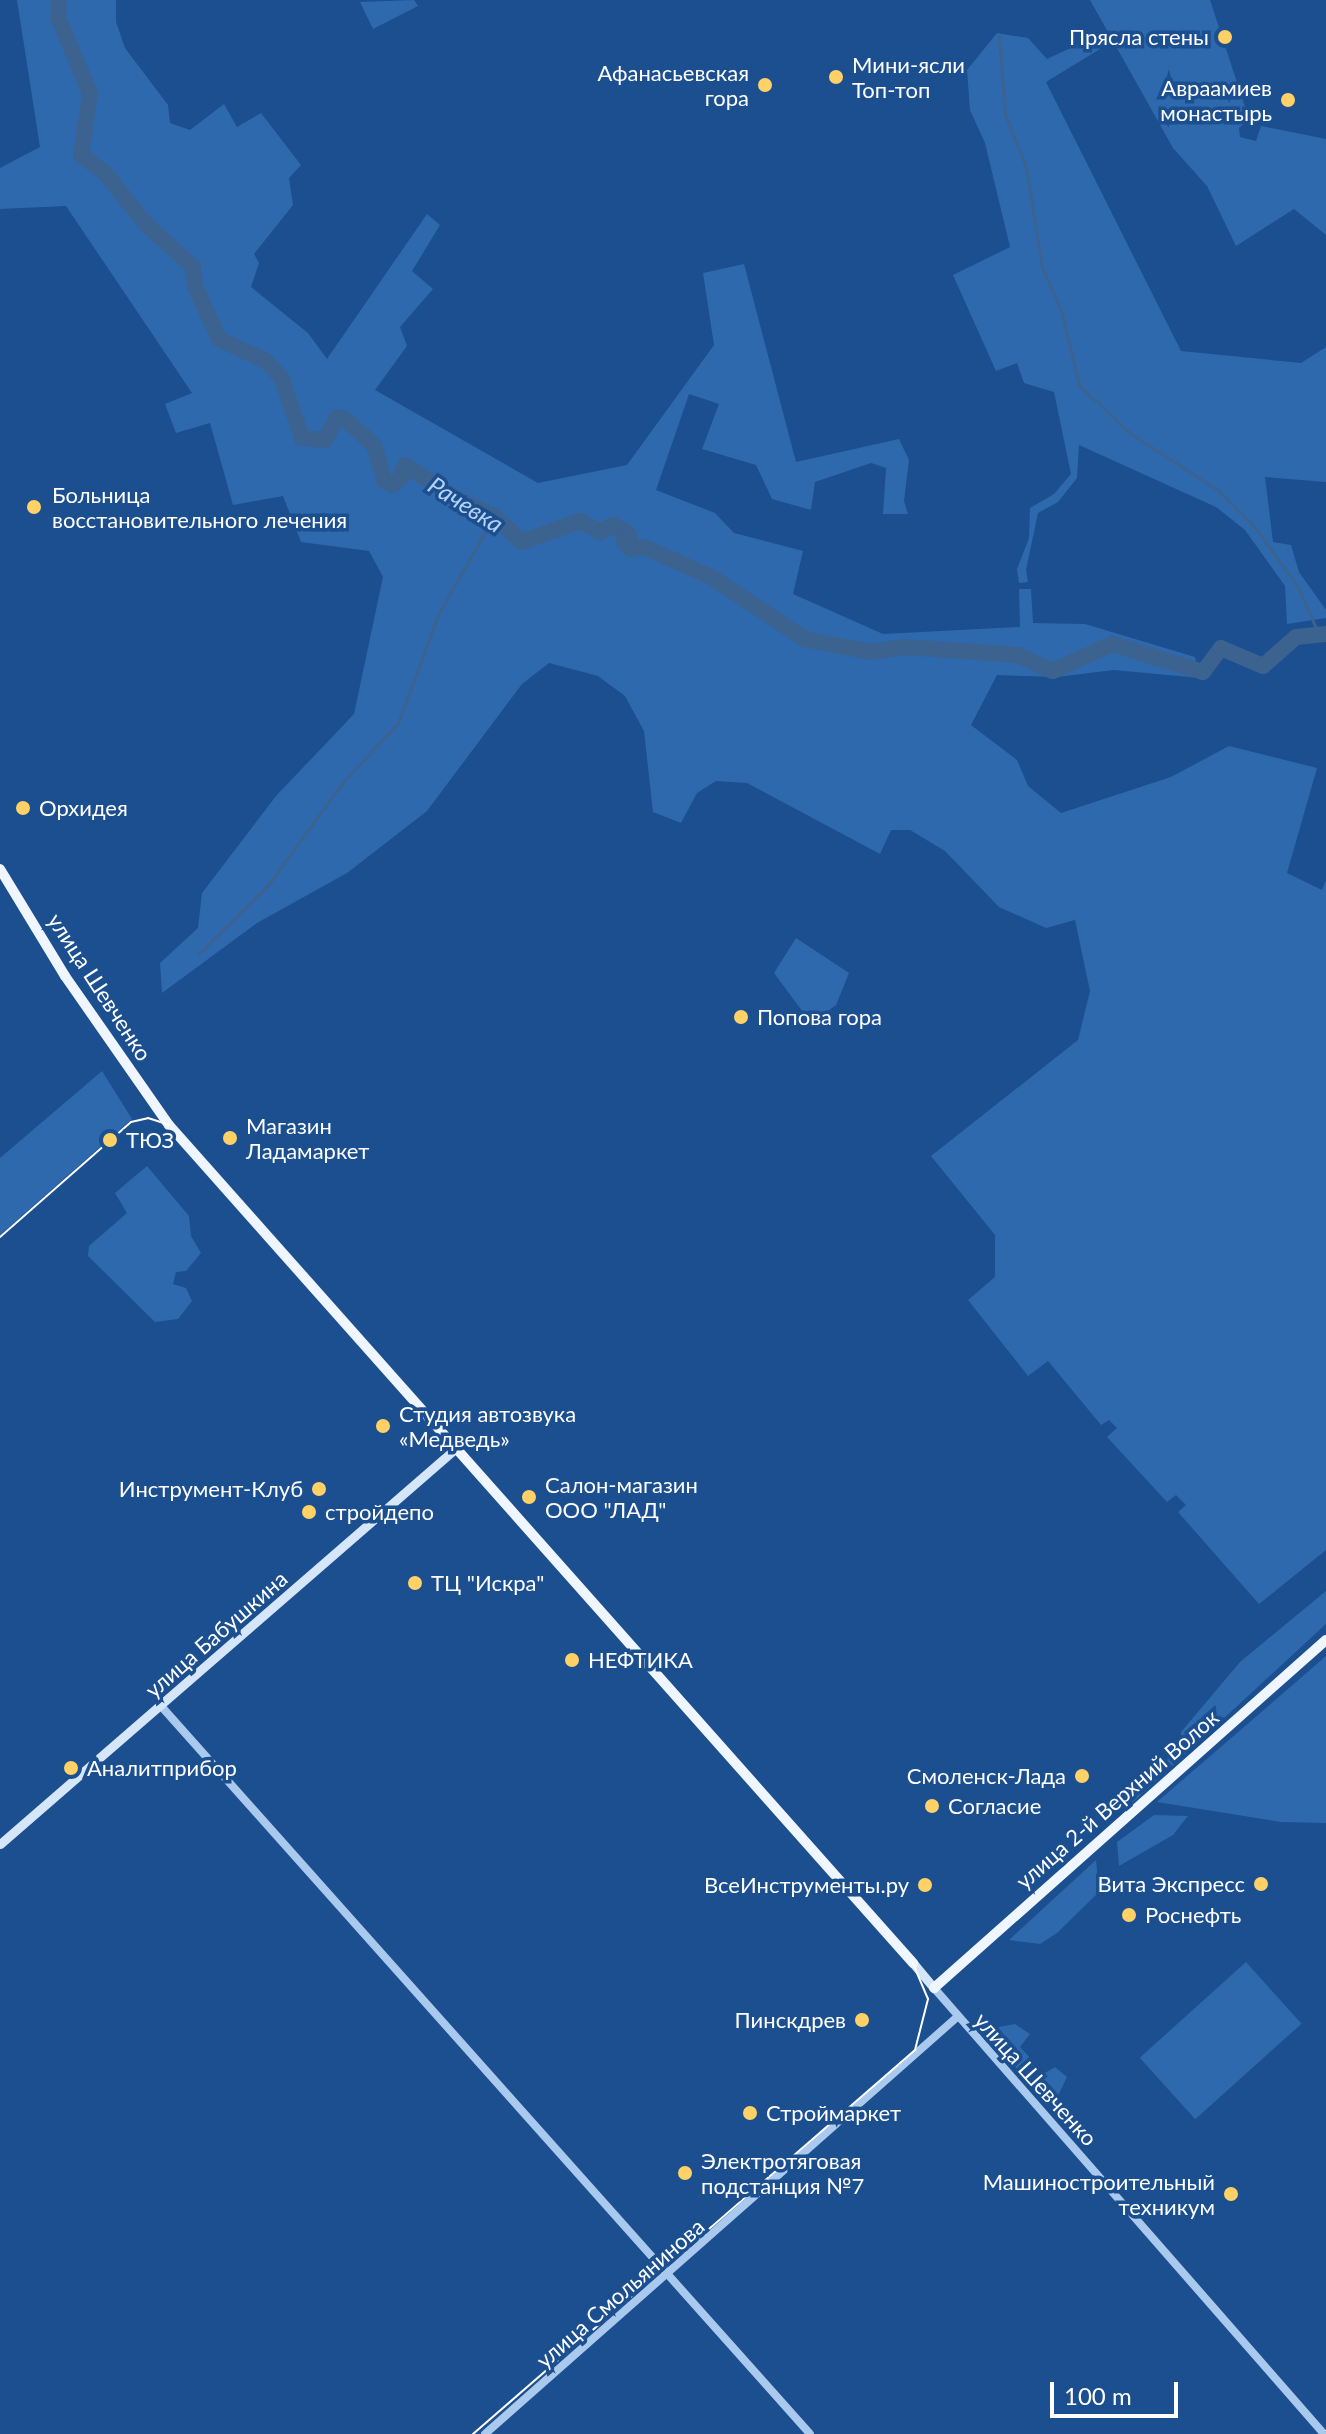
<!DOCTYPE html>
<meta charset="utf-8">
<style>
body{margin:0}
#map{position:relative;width:1326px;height:2434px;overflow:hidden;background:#1b4f8f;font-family:Lato,sans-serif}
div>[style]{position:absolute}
.green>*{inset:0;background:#2e69ad;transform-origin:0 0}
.stream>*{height:3px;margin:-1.5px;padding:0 1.5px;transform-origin:1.5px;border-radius:1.5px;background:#3c6290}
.river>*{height:16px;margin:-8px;padding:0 8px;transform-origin:8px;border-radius:8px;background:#3c6290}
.tertiary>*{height:8px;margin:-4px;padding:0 4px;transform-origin:4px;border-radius:4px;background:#a9c9ee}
.secondary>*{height:9px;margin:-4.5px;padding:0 4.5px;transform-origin:4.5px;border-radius:4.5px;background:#d6e6fa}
.primary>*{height:10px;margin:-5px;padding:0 5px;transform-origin:5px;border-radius:5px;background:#f0f6ff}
.tram>*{height:2px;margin:-1px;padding:0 1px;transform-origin:1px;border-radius:1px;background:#fff}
.dots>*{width:22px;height:22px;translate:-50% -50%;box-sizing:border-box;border:4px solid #1b4f8f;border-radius:50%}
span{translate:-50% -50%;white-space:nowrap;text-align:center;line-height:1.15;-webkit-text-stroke:7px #1b4f8f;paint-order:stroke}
.poi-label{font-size:22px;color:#fff}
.right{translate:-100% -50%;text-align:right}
.left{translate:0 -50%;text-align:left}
.street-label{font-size:22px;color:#fff}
.water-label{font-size:24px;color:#b5d3f5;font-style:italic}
.scale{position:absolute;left:1050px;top:2382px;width:128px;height:36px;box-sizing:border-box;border:4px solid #fff;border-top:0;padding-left:10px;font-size:24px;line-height:28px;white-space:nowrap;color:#fff;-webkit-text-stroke:6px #1b4f8f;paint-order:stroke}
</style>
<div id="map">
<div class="green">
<div style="clip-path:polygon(17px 0,116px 0,116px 22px,125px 48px,168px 105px,170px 123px,190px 130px,224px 104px,237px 127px,261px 113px,301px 165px,289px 178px,293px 205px,254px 254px,259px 263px,251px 287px,308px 333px,327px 359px,427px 214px,440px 225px,412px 271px,433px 289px,400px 327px,407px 346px,375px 390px,538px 483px,627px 465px,714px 345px,703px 273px,744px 264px,796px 462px,899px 439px,909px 460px,904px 501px,908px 514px,883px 514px,886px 468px,871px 463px,815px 482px,811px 510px,772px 499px,756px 465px,702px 449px,719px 404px,689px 394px,656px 490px,715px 513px,734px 533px,803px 551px,793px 594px,883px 634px,1020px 627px,1019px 589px,1031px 589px,1033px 623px,1085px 624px,1195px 657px,1200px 678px,1114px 670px,1057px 677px,997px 675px,971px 725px,1017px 760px,1028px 786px,1061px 813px,1171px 777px,1229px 746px,1317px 768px,1287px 873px,1322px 890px,1326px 880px,1326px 1550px,1259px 1604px,1178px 1512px,1186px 1505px,1176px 1495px,1167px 1502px,1107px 1437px,1117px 1428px,1109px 1420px,1101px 1425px,1048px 1361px,1028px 1376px,968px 1300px,995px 1277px,995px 1235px,931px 1156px,1078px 1040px,1090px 991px,1075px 920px,1046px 928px,999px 907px,945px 851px,910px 830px,891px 830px,880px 854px,747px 783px,716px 781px,697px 793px,681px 823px,653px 812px,644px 731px,625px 696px,598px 676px,549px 663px,522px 684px,427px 811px,347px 873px,257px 923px,162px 993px,160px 963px,198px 928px,202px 893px,276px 796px,354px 714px,383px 577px,369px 551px,301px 542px,283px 496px,233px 505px,210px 423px,176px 433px,165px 404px,192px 393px,66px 206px,0 209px,0 168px,40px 147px)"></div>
<div style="clip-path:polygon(414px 0,418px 6px,373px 29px,360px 2px)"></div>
<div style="clip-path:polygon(1090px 0,1210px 0,1249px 119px,1239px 128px,1240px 137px,1256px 141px,1261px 126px,1326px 139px,1326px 235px,1294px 209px,1236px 246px,1207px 186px,1173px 148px)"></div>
<div style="clip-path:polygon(997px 33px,1028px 38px,1047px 59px,1092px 38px,1100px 49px,1046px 82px,1181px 351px,1301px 363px,1326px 347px,1326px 482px,1265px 477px,1273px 542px,1291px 545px,1299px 572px,1326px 610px,1326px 618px,1287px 624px,1285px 586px,1245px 530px,1216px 507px,1079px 445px,1077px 478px,1058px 502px,1038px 513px,1026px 570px,1028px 582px,1019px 583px,1017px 569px,1029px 538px,1030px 508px,1054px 494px,1071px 474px,1054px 392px,1024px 383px,1017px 363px,996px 371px,953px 275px,1010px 247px,985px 143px,970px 110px,967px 70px)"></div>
<div style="clip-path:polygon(796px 938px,849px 973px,836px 1005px,811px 1023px,774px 973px)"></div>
<div style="clip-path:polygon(102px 1071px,132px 1119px,0 1235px,0 1158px)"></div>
<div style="clip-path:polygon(147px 1166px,189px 1216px,191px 1236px,201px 1253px,186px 1271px,176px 1272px,173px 1284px,186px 1288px,192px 1301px,178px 1319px,155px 1322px,88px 1256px,89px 1246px,127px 1213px,115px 1193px)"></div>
<div style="clip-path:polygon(1326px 1591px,1326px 1624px,1132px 1803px,1130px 1794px,1181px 1747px,1181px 1732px,1240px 1662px)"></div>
<div style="clip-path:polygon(1326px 1656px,1326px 1823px,1281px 1822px,1157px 1802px)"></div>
<div style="clip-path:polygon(1154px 1815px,1188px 1816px,1173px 1835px,1119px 1866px,1117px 1842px)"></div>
<div style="clip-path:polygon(1096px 1860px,1099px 1892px,1057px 1933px,1040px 1944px,1009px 1940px)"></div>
<div style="left:1246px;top:1962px;width:83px;height:143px;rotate:48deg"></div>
<div style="clip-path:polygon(1015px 2024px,1030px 2034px,1020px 2047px,1034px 2062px,1026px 2070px,1035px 2079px,1055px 2067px,1067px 2077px,1056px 2100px,1047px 2102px,992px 2041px,999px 2027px)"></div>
</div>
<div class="stream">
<div style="left:999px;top:36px;width:78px;rotate:85.6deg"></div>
<div style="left:1005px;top:114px;width:57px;rotate:68.4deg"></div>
<div style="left:1026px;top:167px;width:101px;rotate:80.9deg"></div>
<div style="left:1042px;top:267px;width:47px;rotate:66.2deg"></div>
<div style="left:1061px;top:310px;width:77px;rotate:76.5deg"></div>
<div style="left:1079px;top:385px;width:71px;rotate:43.3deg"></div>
<div style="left:1131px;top:434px;width:103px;rotate:32.8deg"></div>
<div style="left:1218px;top:490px;width:57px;rotate:45.7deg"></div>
<div style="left:1258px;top:531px;width:71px;rotate:54.7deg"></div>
<div style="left:1299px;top:589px;width:50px;rotate:66.5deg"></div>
<div style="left:198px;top:954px;width:98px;rotate:-44.6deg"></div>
<div style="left:268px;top:885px;width:126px;rotate:-54deg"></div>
<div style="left:342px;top:783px;width:82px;rotate:-47deg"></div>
<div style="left:398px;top:723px;width:117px;rotate:-69.6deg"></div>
<div style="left:439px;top:613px;width:112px;rotate:-60.4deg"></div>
</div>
<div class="river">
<div style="left:59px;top:0;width:17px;rotate:93deg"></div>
<div style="left:58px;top:17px;width:82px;rotate:67.2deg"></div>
<div style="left:90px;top:93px;width:63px;rotate:98.3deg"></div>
<div style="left:81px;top:155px;width:30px;rotate:37deg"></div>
<div style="left:105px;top:173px;width:65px;rotate:51.2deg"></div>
<div style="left:146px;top:224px;width:64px;rotate:42.5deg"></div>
<div style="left:193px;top:267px;width:19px;rotate:84deg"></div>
<div style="left:195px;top:286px;width:58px;rotate:65.6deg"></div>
<div style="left:219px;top:339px;width:52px;rotate:25.1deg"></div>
<div style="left:266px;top:361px;width:22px;rotate:47deg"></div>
<div style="left:281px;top:377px;width:65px;rotate:71deg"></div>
<div style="left:302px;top:438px;width:23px;rotate:5deg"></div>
<div style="left:325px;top:440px;width:26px;rotate:-62deg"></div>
<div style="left:337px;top:417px;width:8px;rotate:14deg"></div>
<div style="left:345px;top:419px;width:39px;rotate:42deg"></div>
<div style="left:374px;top:445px;width:37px;rotate:74deg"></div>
<div style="left:384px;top:481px;width:10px;rotate:24deg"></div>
<div style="left:393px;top:485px;width:9px;rotate:-41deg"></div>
<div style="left:400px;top:479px;width:15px;rotate:-70deg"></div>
<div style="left:405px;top:465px;width:62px;rotate:33.2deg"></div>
<div style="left:457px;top:499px;width:41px;rotate:24.7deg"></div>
<div style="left:494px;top:516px;width:38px;rotate:43deg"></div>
<div style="left:522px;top:542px;width:62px;rotate:-19.9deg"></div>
<div style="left:580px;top:521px;width:24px;rotate:28deg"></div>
<div style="left:601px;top:532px;width:14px;rotate:-30deg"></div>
<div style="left:613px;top:525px;width:17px;rotate:28deg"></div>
<div style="left:628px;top:533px;width:5px;rotate:68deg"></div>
<div style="left:630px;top:538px;width:7px;rotate:146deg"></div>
<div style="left:624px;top:542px;width:10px;rotate:45deg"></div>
<div style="left:631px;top:549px;width:13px;rotate:-9deg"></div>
<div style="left:644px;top:547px;width:73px;rotate:24.1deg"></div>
<div style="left:711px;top:577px;width:113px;rotate:33.4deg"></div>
<div style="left:805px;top:639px;width:66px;rotate:11.3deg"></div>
<div style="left:870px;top:652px;width:34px;rotate:-8deg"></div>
<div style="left:904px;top:647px;width:114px;rotate:4deg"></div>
<div style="left:1018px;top:655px;width:38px;rotate:25deg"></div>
<div style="left:1053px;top:671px;width:65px;rotate:-24.6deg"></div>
<div style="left:1112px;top:644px;width:95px;rotate:17.1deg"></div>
<div style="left:1203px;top:672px;width:30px;rotate:-53deg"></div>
<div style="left:1221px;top:648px;width:46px;rotate:23.2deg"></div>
<div style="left:1263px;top:666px;width:44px;rotate:-41.3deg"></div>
<div style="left:1296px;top:637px;width:30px;rotate:-6deg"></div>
</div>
<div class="tertiary">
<div style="left:161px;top:1706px;width:975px;rotate:48.28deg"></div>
<div style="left:934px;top:1988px;width:592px;rotate:48.83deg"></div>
<div style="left:485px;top:2434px;width:628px;rotate:-41.45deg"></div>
</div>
<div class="secondary">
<div style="left:0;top:1844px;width:603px;rotate:-40.96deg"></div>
<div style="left:913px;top:1963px;width:33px;rotate:50deg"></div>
</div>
<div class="primary">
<div style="left:0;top:869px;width:125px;rotate:58.7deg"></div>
<div style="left:65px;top:976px;width:182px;rotate:55.1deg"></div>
<div style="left:169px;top:1125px;width:1121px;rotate:48.4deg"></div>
<div style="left:934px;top:1988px;width:524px;rotate:-41.6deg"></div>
</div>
<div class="tram">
<div style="left:0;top:1237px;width:174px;rotate:-41.3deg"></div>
<div style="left:131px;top:1122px;width:17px;rotate:-13deg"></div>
<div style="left:148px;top:1118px;width:22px;rotate:18deg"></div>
<div style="left:473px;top:2434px;width:586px;rotate:-40.98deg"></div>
<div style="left:915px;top:2050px;width:53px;rotate:-75.7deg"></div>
<div style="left:928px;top:1999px;width:39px;rotate:-113deg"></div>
</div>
<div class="dots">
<div style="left:1225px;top:37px;background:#ffd166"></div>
<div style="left:836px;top:77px;background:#ffd166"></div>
<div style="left:765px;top:85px;background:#ffd166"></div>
<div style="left:1288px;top:100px;background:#ffd166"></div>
<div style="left:34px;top:507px;background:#ffd166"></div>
<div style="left:23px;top:808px;background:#ffd166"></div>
<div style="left:741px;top:1017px;background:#ffd166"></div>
<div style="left:230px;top:1138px;background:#ffd166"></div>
<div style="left:110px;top:1140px;background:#ffd166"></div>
<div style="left:383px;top:1426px;background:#ffd166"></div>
<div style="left:319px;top:1489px;background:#ffd166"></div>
<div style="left:529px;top:1497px;background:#ffd166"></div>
<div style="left:309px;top:1512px;background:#ffd166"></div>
<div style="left:415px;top:1583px;background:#ffd166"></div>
<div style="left:572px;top:1660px;background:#ffd166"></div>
<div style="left:71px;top:1768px;background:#ffd166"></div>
<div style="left:1082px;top:1776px;background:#ffd166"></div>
<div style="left:932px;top:1806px;background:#ffd166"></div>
<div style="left:1261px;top:1884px;background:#ffd166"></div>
<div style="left:925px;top:1885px;background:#ffd166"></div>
<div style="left:1129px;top:1915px;background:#ffd166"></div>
<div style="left:862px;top:2020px;background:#ffd166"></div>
<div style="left:750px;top:2113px;background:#ffd166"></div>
<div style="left:685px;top:2173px;background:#ffd166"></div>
<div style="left:1231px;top:2194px;background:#ffd166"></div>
</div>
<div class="poi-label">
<span class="right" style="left:1209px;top:37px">Прясла стены</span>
<span class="left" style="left:852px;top:77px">Мини-ясли<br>Топ-топ</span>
<span class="right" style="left:749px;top:85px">Афанасьевская<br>гора</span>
<span class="right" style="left:1272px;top:100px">Авраамиев<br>монастырь</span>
<span class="left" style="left:52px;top:507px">Больница<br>восстановительного лечения</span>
<span class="left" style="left:39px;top:808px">Орхидея</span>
<span class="left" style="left:757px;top:1017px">Попова гора</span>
<span class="left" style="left:246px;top:1138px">Магазин<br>Ладамаркет</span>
<span class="left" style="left:126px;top:1140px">ТЮЗ</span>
<span class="left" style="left:399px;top:1426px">Студия автозвука<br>«Медведь»</span>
<span class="left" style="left:545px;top:1497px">Салон-магазин<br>ООО "ЛАД"</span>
<span class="right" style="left:303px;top:1489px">Инструмент-Клуб</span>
<span class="left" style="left:325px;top:1512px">стройдепо</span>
<span class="left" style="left:431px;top:1583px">ТЦ "Искра"</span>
<span class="left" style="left:588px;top:1660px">НЕФТИКА</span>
<span class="left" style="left:87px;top:1768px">Аналитприбор</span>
<span class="right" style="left:1066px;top:1776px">Смоленск-Лада</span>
<span class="left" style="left:948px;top:1806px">Согласие</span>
<span class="right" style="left:1245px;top:1884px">Вита Экспресс</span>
<span class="right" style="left:909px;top:1885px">ВсеИнструменты.ру</span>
<span class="left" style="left:1145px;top:1915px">Роснефть</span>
<span class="right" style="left:846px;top:2020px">Пинскдрев</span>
<span class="left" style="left:766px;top:2113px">Строймаркет</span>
<span class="left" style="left:701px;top:2173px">Электротяговая<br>подстанция №7</span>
<span class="right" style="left:1215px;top:2194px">Машиностроительный<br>техникум</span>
</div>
<div class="street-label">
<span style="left:100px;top:987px;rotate:57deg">улица Шевченко</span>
<span style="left:216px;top:1634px;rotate:-41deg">улица Бабушкина</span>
<span style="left:1117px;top:1799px;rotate:-41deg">улица 2-й Верхний Волок</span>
<span style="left:1036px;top:2079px;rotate:48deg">улица Шевченко</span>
<span style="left:620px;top:2293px;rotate:-41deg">улица Смольянинова</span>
</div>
<div class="water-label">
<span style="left:466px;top:504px;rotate:32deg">Рачевка</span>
</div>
<div class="scale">100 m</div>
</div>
